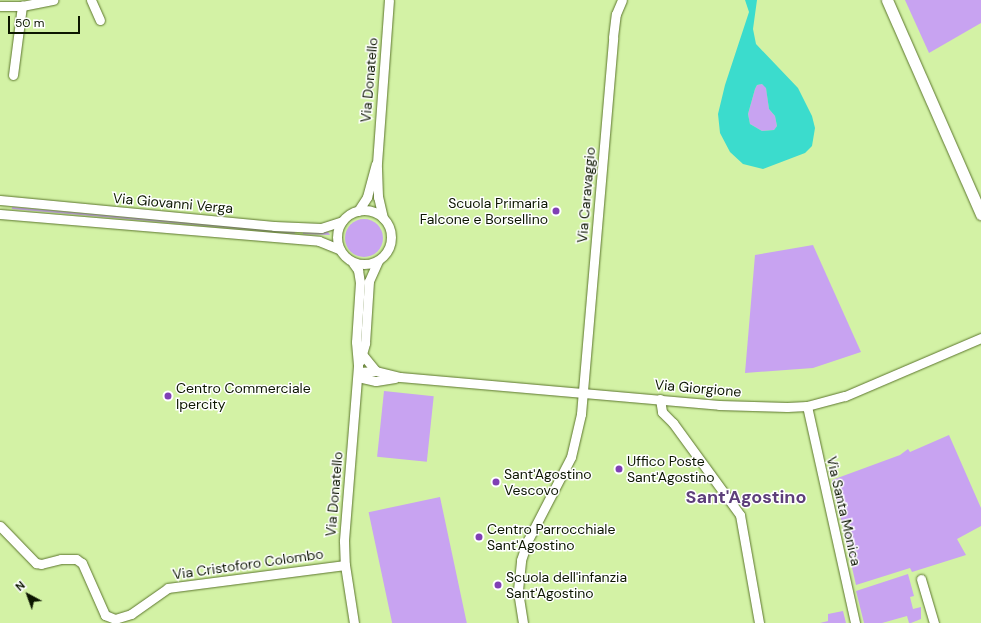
<!DOCTYPE html>
<style>
body{margin:0}
#map{position:relative;width:981px;height:623px;overflow:hidden;background:#d3f2a5;font-family:"DM Sans",sans-serif}
div>[style]{position:absolute}
.green>*{inset:0;background:#c8a3f1;transform-origin:0 0}
.round{border-radius:50%}
.water>*{inset:0;background:#3bdccd}
.roads{filter:drop-shadow(0 0 1px #5c762d) drop-shadow(0 0 1px #5c762d)}
.minor>*{height:9px;margin:-4.5px;padding:0 4.5px;transform-origin:4.5px;border-radius:4.5px;background:#fff}
.minor>.ring{margin:-4.5px;padding:0;box-sizing:content-box;background:none;border:9px solid #fff;border-radius:50%}
.tertiary>*{height:11px;margin:-5.5px;padding:0 5.5px;transform-origin:5.5px;border-radius:5.5px;background:#fff}
.dots>*{width:11px;height:11px;translate:-50% -50%;box-sizing:border-box;border:2px solid #fff;border-radius:50%}
span{translate:-50% -50%;white-space:nowrap;text-align:center;line-height:1.15;-webkit-text-stroke:3px #fff;paint-order:stroke}
.street-label{font-size:14px;color:#0c1600}
.poi-label{font-size:14px;color:#0c1600}
.right{translate:-100% -50%;text-align:right}
.left{translate:0 -50%;text-align:left}
.district-label{font-size:18px;color:#5d3f7a;font-weight:700}
.north{position:absolute;left:8px;top:575px;width:40px;height:40px;-webkit-text-stroke:3px #fff;paint-order:stroke;rotate:319deg;font-size:11px;font-weight:700;line-height:16px;text-align:center;color:#0c1600}
.north::after{content:'';display:block;margin:auto;width:14px;height:18px;background:#0c1600;clip-path:polygon(50% 0,100% 100%,50% 72%,0 100%)}
.scale{position:absolute;left:8px;top:16px;width:72px;height:18px;box-sizing:border-box;border:2px solid #0c1600;border-top:0;padding-left:5px;font-size:12px;line-height:14px;white-space:nowrap;color:#0c1600;-webkit-text-stroke:3px #fff;paint-order:stroke}
</style>
<div id="map">
<div class="green">
<div style="clip-path:polygon(905px 0,981px 0,981px 23px,929px 53px)"></div>
<div style="clip-path:polygon(762px 84px,766px 87px,769px 109px,775px 116px,777px 126px,774px 130px,762px 131px,750px 124px,748px 114px,755px 89px,757px 85px)"></div>
<div style="left:12px;top:207px;width:284px;height:2px;rotate:5deg"></div>
<div class="round" style="left:345px;top:219px;width:38px;height:38px"></div>
<div style="clip-path:polygon(303px 232px,328px 232px,330px 235px,303px 234px)"></div>
<div style="clip-path:polygon(813px 245px,861px 352px,813px 368px,745px 373px,755px 255px)"></div>
<div style="left:384px;top:391px;width:50px;height:66px;rotate:6deg"></div>
<div style="clip-path:polygon(949px 435px,981px 508px,981px 526px,957px 539px,966px 555px,912px 572px,910px 568px,856px 585px,832px 480px,900px 455px,908px 449px,910px 452px)"></div>
<div style="left:440px;top:497px;width:129px;height:73px;rotate:78deg"></div>
<div style="clip-path:polygon(908px 574px,914px 596px,910px 597px,913px 609px,921px 607px,921px 619px,911px 623px,909px 623px,907px 616px,882px 623px,864px 623px,856px 591px)"></div>
<div style="clip-path:polygon(843px 611px,846px 623px,820px 623px,828px 621px,828px 614px)"></div>
</div>
<div class="water">
<div style="clip-path:polygon(evenodd,745px 0,757px 0,753px 29px,756px 44px,798px 88px,812px 116px,815px 128px,812px 146px,805px 153px,763px 169px,743px 164px,730px 152px,720px 133px,718px 114px,725px 85px,749px 12px,745px 0,762px 84px,766px 88px,769px 109px,775px 116px,777px 126px,774px 130px,762px 131px,750px 124px,748px 114px,755px 89px,757px 85px,762px 84px)"></div>
</div>
<div class="roads">
<div class="minor">
<div style="left:91px;top:0;width:22px;rotate:66deg"></div>
<div style="left:0;top:6px;width:22px"></div>
<div style="left:22px;top:6px;width:32px;rotate:-11deg"></div>
<div style="left:13px;top:75px;width:70px;rotate:-82.6deg"></div>
<div style="left:0;top:200px;width:275px;rotate:5.4deg"></div>
<div style="left:274px;top:226px;width:47px;rotate:2.4deg"></div>
<div style="left:321px;top:228px;width:22px;rotate:-18deg"></div>
<div class="ring" style="left:337px;top:210px;width:45px;height:45px"></div>
<div style="left:358px;top:211px;width:17px;rotate:-57deg"></div>
<div style="left:367px;top:197px;width:34px;rotate:-75deg"></div>
<div style="left:0;top:214px;width:320px;rotate:4.8deg"></div>
<div style="left:319px;top:241px;width:22px;rotate:22deg"></div>
<div style="left:383px;top:218px;width:22px;rotate:-103deg"></div>
<div style="left:378px;top:197px;width:34px;rotate:-92deg"></div>
<div style="left:377px;top:163px;width:163px;rotate:-85.8deg"></div>
<div style="left:353px;top:263px;width:9px;rotate:54deg"></div>
<div style="left:358px;top:270px;width:12px;rotate:81deg"></div>
<div style="left:360px;top:282px;width:60px;rotate:93.8deg"></div>
<div style="left:356px;top:342px;width:24px;rotate:85deg"></div>
<div style="left:358px;top:366px;width:176px;rotate:94.6deg"></div>
<div style="left:344px;top:541px;width:24px;rotate:88deg"></div>
<div style="left:345px;top:565px;width:59px;rotate:81.2deg"></div>
<div style="left:362px;top:354px;width:22px;rotate:51deg"></div>
<div style="left:360px;top:361px;width:19px;rotate:-74deg"></div>
<div style="left:365px;top:343px;width:62px;rotate:-86.3deg"></div>
<div style="left:369px;top:281px;width:22px;rotate:-66deg"></div>
<div style="left:358px;top:372px;width:18px;rotate:-3deg"></div>
<div style="left:376px;top:371px;width:25px;rotate:14deg"></div>
<div style="left:400px;top:377px;width:320px;rotate:5deg"></div>
<div style="left:719px;top:405px;width:68px;rotate:1.7deg"></div>
<div style="left:787px;top:407px;width:20px;rotate:-3deg"></div>
<div style="left:807px;top:406px;width:39px;rotate:-15deg"></div>
<div style="left:845px;top:396px;width:148px;rotate:-23.1deg"></div>
<div style="left:358px;top:377px;width:18px;rotate:13deg"></div>
<div style="left:376px;top:381px;width:19px;rotate:-9deg"></div>
<div style="left:660px;top:399px;width:13px;rotate:81deg"></div>
<div style="left:662px;top:412px;width:16px;rotate:45deg"></div>
<div style="left:673px;top:423px;width:114px;rotate:53.9deg"></div>
<div style="left:740px;top:515px;width:110px;rotate:80deg"></div>
<div style="left:807px;top:406px;width:222px;rotate:77.5deg"></div>
<div style="left:0;top:526px;width:52px;rotate:45.8deg"></div>
<div style="left:36px;top:563px;width:5px;rotate:11deg"></div>
<div style="left:41px;top:564px;width:21px;rotate:-14deg"></div>
<div style="left:61px;top:559px;width:15px"></div>
<div style="left:76px;top:559px;width:7px;rotate:34deg"></div>
<div style="left:82px;top:563px;width:57px;rotate:66.1deg"></div>
<div style="left:105px;top:615px;width:11px;rotate:22deg"></div>
<div style="left:115px;top:619px;width:17px;rotate:-17deg"></div>
<div style="left:131px;top:614px;width:45px;rotate:-35.1deg"></div>
<div style="left:168px;top:588px;width:178px;rotate:-7.4deg"></div>
<div style="left:921px;top:579px;width:46px;rotate:73.5deg"></div>
<div style="left:523px;top:623px;width:33px;rotate:-99deg"></div>
<div style="left:518px;top:590px;width:30px;rotate:-84deg"></div>
<div style="left:521px;top:560px;width:21px;rotate:-71deg"></div>
<div style="left:528px;top:540px;width:93px;rotate:-62.6deg"></div>
<div style="left:571px;top:457px;width:44px;rotate:-76.9deg"></div>
<div style="left:581px;top:414px;width:378px;rotate:-85.1deg"></div>
<div style="left:613px;top:37px;width:23px;rotate:-83deg"></div>
<div style="left:616px;top:14px;width:15px;rotate:-67deg"></div>
</div>
<div class="tertiary">
<div style="left:887px;top:0;width:234px;rotate:66.3deg"></div>
</div>
</div>
<div class="dots">
<div style="left:556px;top:211px;background:#8040b5"></div>
<div style="left:168px;top:396px;background:#8040b5"></div>
<div style="left:619px;top:469px;background:#8040b5"></div>
<div style="left:496px;top:482px;background:#8040b5"></div>
<div style="left:479px;top:537px;background:#8040b5"></div>
<div style="left:498px;top:585px;background:#8040b5"></div>
</div>
<div class="street-label">
<span style="left:369px;top:80px;rotate:-85deg">Via Donatello</span>
<span style="left:586px;top:195px;rotate:-85deg">Via Caravaggio</span>
<span style="left:173px;top:203px;rotate:5deg">Via Giovanni Verga</span>
<span style="left:698px;top:388px;rotate:5deg">Via Giorgione</span>
<span style="left:334px;top:494px;rotate:-85deg">Via Donatello</span>
<span style="left:844px;top:511px;rotate:77deg">Via Santa Monica</span>
<span style="left:248px;top:564px;rotate:-8deg">Via Cristoforo Colombo</span>
</div>
<div class="poi-label">
<span class="right" style="left:548px;top:211px">Scuola Primaria<br>Falcone e Borsellino</span>
<span class="left" style="left:176px;top:396px">Centro Commerciale<br>Ipercity</span>
<span class="left" style="left:627px;top:469px">Uffico Poste<br>Sant'Agostino</span>
<span class="left" style="left:504px;top:482px">Sant'Agostino<br>Vescovo</span>
<span class="left" style="left:487px;top:537px">Centro Parrocchiale<br>Sant'Agostino</span>
<span class="left" style="left:506px;top:585px">Scuola dell'infanzia<br>Sant'Agostino</span>
</div>
<div class="district-label">
<span style="left:746px;top:497px">Sant'Agostino</span>
</div>
<div class="north">N</div>
<div class="scale">50 m</div>
</div>
